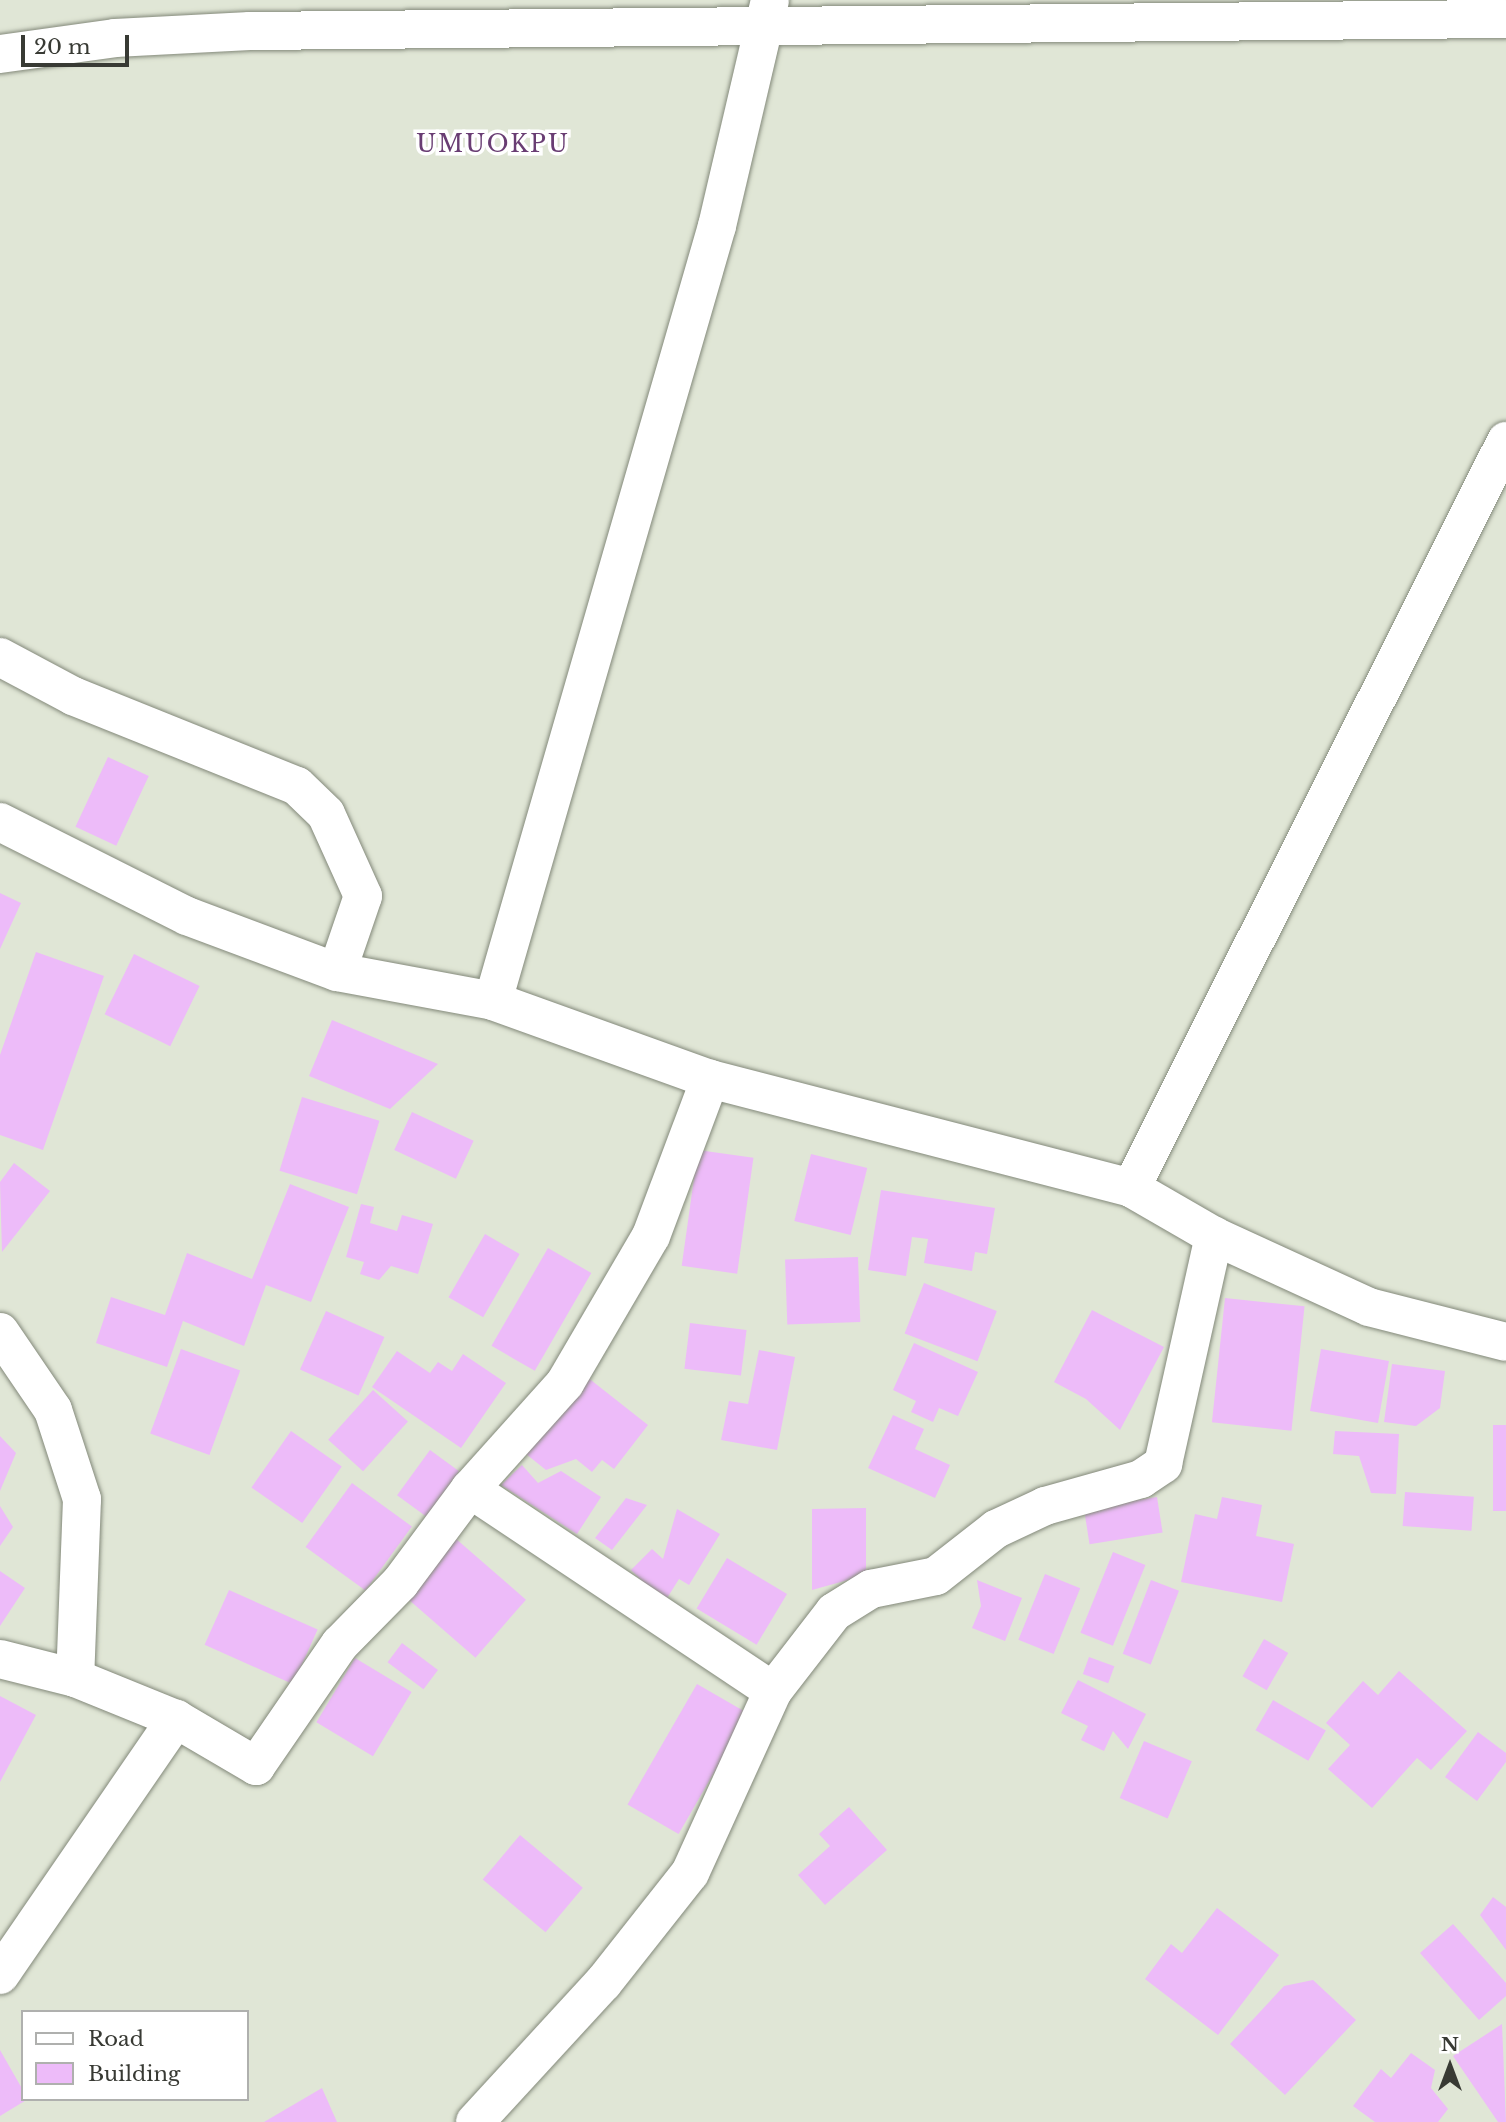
<!DOCTYPE html>
<style>
body{margin:0}
#map{position:relative;width:1506px;height:2122px;overflow:hidden;background:#e0e6d6;font-family:"Libre Baskerville",serif}
div>[style]{position:absolute}
.building>*{inset:0;background:#edbbf9;transform-origin:0 0}
.roads{filter:drop-shadow(0 0 2px #83897a) drop-shadow(0 0 2px #83897a)}
.street>*{height:38px;margin:-19px;padding:0 19px;transform-origin:19px;border-radius:19px;background:#fff}
.primary>*{height:38px;margin:-19px;padding:0 19px;transform-origin:19px;border-radius:19px;background:#fff}
span{translate:-50% -50%;white-space:nowrap;text-align:center;line-height:1.15;-webkit-text-stroke:7px #fff;paint-order:stroke}
.quarter-label{font-size:23px;color:#693d73;letter-spacing:2px}
.legend{position:absolute;left:21px;top:2010px;width:228px;height:91px;box-sizing:border-box;background:#fff;border:2px solid #afb0ae;margin:0;padding:9px 12px;list-style:none;font-size:21px;color:#383a34}
.legend li{display:flex;align-items:center;gap:14px;height:35px}
.legend b{width:35px;border:2px solid #afb0ae}
.north{position:absolute;left:1415px;top:2031px;width:70px;height:70px;-webkit-text-stroke:5px #fff;paint-order:stroke;rotate:0deg;font-size:19px;font-weight:700;line-height:28px;text-align:center;color:#383a34}
.north::after{content:'';display:block;margin:auto;width:24px;height:32px;background:#383a34;clip-path:polygon(50% 0,100% 100%,50% 72%,0 100%)}
.scale{position:absolute;left:21px;top:35px;width:108px;height:32px;box-sizing:border-box;border:4px solid #383a34;border-top:0;padding-left:9px;font-size:21px;line-height:24px;white-space:nowrap;color:#383a34;-webkit-text-stroke:5px #fff;paint-order:stroke}
</style>
<div id="map">
<div class="building">
<div style="left:108px;top:757px;width:45px;height:77px;rotate:25deg"></div>
<div style="clip-path:polygon(0 893px,21px 903px,0 949px)"></div>
<div style="clip-path:polygon(36px 952px,104px 976px,43px 1150px,0 1135px,0 1055px)"></div>
<div style="left:134px;top:954px;width:73px;height:67px;rotate:26deg"></div>
<div style="clip-path:polygon(332px 1020px,438px 1064px,390px 1109px,309px 1076px)"></div>
<div style="left:302px;top:1097px;width:81px;height:77px;rotate:17deg"></div>
<div style="left:412px;top:1112px;width:68px;height:42px;rotate:25deg"></div>
<div style="left:698px;top:1150px;width:56px;height:117px;rotate:8deg"></div>
<div style="left:811px;top:1154px;width:58px;height:69px;rotate:14deg"></div>
<div style="clip-path:polygon(14px 1163px,50px 1191px,2px 1252px,0 1182px)"></div>
<div style="clip-path:polygon(290px 1184px,349px 1207px,311px 1302px,266px 1285px,244px 1346px,183px 1321px,167px 1367px,96px 1343px,111px 1297px,165px 1315px,187px 1253px,252px 1279px)"></div>
<div style="clip-path:polygon(881px 1190px,995px 1208px,987px 1254px,975px 1252px,972px 1271px,924px 1263px,928px 1239px,912px 1237px,906px 1276px,868px 1270px)"></div>
<div style="clip-path:polygon(361px 1204px,374px 1207px,370px 1223px,397px 1231px,402px 1215px,433px 1224px,418px 1274px,391px 1266px,379px 1280px,360px 1274px,364px 1262px,346px 1257px)"></div>
<div style="left:485px;top:1234px;width:40px;height:73px;rotate:30deg"></div>
<div style="left:548px;top:1248px;width:50px;height:113px;rotate:30deg"></div>
<div style="left:858px;top:1257px;width:65px;height:73px;rotate:88deg"></div>
<div style="left:924px;top:1283px;width:78px;height:54px;rotate:21deg"></div>
<div style="left:1225px;top:1298px;width:80px;height:125px;rotate:6deg"></div>
<div style="clip-path:polygon(1092px 1310px,1164px 1347px,1120px 1430px,1086px 1399px,1054px 1382px)"></div>
<div style="left:326px;top:1311px;width:64px;height:64px;rotate:24deg"></div>
<div style="left:690px;top:1323px;width:57px;height:46px;rotate:7deg"></div>
<div style="clip-path:polygon(914px 1343px,978px 1372px,958px 1416px,939px 1408px,933px 1422px,911px 1412px,916px 1401px,893px 1390px)"></div>
<div style="left:181px;top:1349px;width:63px;height:90px;rotate:20deg"></div>
<div style="left:1321px;top:1349px;width:69px;height:63px;rotate:10deg"></div>
<div style="clip-path:polygon(759px 1350px,795px 1357px,777px 1450px,721px 1440px,729px 1401px,748px 1404px)"></div>
<div style="clip-path:polygon(397px 1351px,430px 1373px,438px 1362px,452px 1371px,463px 1354px,506px 1383px,461px 1448px,372px 1387px)"></div>
<div style="clip-path:polygon(1392px 1364px,1445px 1371px,1440px 1408px,1416px 1426px,1384px 1422px)"></div>
<div style="clip-path:polygon(582px 1373px,648px 1425px,614px 1469px,602px 1460px,592px 1472px,576px 1459px,546px 1470px,521px 1450px)"></div>
<div style="left:373px;top:1390px;width:47px;height:67px;rotate:42deg"></div>
<div style="clip-path:polygon(893px 1415px,924px 1429px,915px 1449px,950px 1465px,935px 1498px,868px 1468px)"></div>
<div style="left:1493px;top:1425px;width:13px;height:86px"></div>
<div style="left:291px;top:1431px;width:62px;height:69px;rotate:35deg"></div>
<div style="clip-path:polygon(1335px 1431px,1399px 1434px,1396px 1494px,1371px 1493px,1359px 1456px,1333px 1454px)"></div>
<div style="clip-path:polygon(0 1436px,16px 1453px,0 1491px)"></div>
<div style="left:430px;top:1450px;width:36px;height:56px;rotate:36deg"></div>
<div style="clip-path:polygon(522px 1465px,538px 1483px,561px 1471px,601px 1497px,577px 1534px,501px 1485px)"></div>
<div style="left:352px;top:1483px;width:74px;height:79px;rotate:36deg"></div>
<div style="left:1405px;top:1492px;width:69px;height:34px;rotate:4deg"></div>
<div style="left:1157px;top:1497px;width:36px;height:74px;rotate:81deg"></div>
<div style="clip-path:polygon(1222px 1497px,1262px 1505px,1256px 1536px,1294px 1544px,1282px 1602px,1181px 1582px,1195px 1514px,1217px 1519px)"></div>
<div style="clip-path:polygon(626px 1498px,647px 1505px,612px 1550px,595px 1538px)"></div>
<div style="clip-path:polygon(0 1506px,13px 1527px,0 1546px)"></div>
<div style="clip-path:polygon(866px 1508px,866px 1575px,812px 1590px,812px 1509px)"></div>
<div style="clip-path:polygon(677px 1509px,720px 1534px,689px 1585px,679px 1579px,664px 1603px,631px 1570px,652px 1549px,663px 1559px)"></div>
<div style="left:455px;top:1538px;width:94px;height:77px;rotate:41deg"></div>
<div style="left:1113px;top:1552px;width:35px;height:87px;rotate:22deg"></div>
<div style="left:727px;top:1558px;width:70px;height:59px;rotate:31deg"></div>
<div style="clip-path:polygon(0 1571px,25px 1588px,0 1626px)"></div>
<div style="left:1045px;top:1574px;width:38px;height:71px;rotate:22deg"></div>
<div style="clip-path:polygon(977px 1580px,1022px 1598px,1005px 1641px,972px 1628px,981px 1606px)"></div>
<div style="left:1151px;top:1580px;width:30px;height:79px;rotate:21deg"></div>
<div style="left:229px;top:1590px;width:97px;height:60px;rotate:24deg"></div>
<div style="left:1264px;top:1639px;width:28px;height:43px;rotate:30deg"></div>
<div style="left:402px;top:1643px;width:45px;height:24px;rotate:37deg"></div>
<div style="left:1089px;top:1657px;width:27px;height:18px;rotate:20deg"></div>
<div style="left:355px;top:1658px;width:66px;height:75px;rotate:31deg"></div>
<div style="clip-path:polygon(1399px 1671px,1467px 1731px,1431px 1770px,1417px 1758px,1372px 1808px,1328px 1769px,1350px 1745px,1326px 1723px,1363px 1681px,1378px 1695px)"></div>
<div style="clip-path:polygon(1078px 1680px,1146px 1714px,1128px 1749px,1113px 1731px,1104px 1751px,1081px 1740px,1088px 1726px,1061px 1713px)"></div>
<div style="left:697px;top:1684px;width:59px;height:139px;rotate:30deg"></div>
<div style="clip-path:polygon(0 1696px,36px 1715px,0 1782px)"></div>
<div style="left:1273px;top:1700px;width:61px;height:35px;rotate:30deg"></div>
<div style="clip-path:polygon(1478px 1732px,1506px 1753px,1506px 1762px,1477px 1801px,1445px 1777px)"></div>
<div style="left:1144px;top:1741px;width:52px;height:62px;rotate:23deg"></div>
<div style="clip-path:polygon(849px 1807px,887px 1850px,825px 1905px,798px 1875px,830px 1846px,819px 1834px)"></div>
<div style="left:520px;top:1835px;width:82px;height:58px;rotate:40deg"></div>
<div style="clip-path:polygon(1493px 1897px,1506px 1907px,1506px 1950px,1480px 1915px)"></div>
<div style="clip-path:polygon(1217px 1908px,1279px 1955px,1218px 2035px,1145px 1979px,1171px 1944px,1182px 1953px)"></div>
<div style="clip-path:polygon(1453px 1924px,1506px 1983px,1506px 1996px,1479px 2020px,1420px 1953px)"></div>
<div style="clip-path:polygon(1313px 1980px,1356px 2020px,1285px 2095px,1230px 2044px,1284px 1986px)"></div>
<div style="clip-path:polygon(1502px 2024px,1506px 2122px,1498px 2122px,1453px 2056px)"></div>
<div style="clip-path:polygon(0 2050px,28px 2099px,0 2116px)"></div>
<div style="clip-path:polygon(1411px 2053px,1435px 2070px,1431px 2088px,1448px 2109px,1438px 2122px,1375px 2122px,1353px 2106px,1381px 2069px,1391px 2078px)"></div>
<div style="clip-path:polygon(322px 2088px,337px 2122px,264px 2122px)"></div>
</div>
<div class="roads">
<div class="street">
<div style="left:0;top:657px;width:83px;rotate:28.1deg"></div>
<div style="left:73px;top:696px;width:241px;rotate:21.9deg"></div>
<div style="left:297px;top:786px;width:40px;rotate:44deg"></div>
<div style="left:326px;top:814px;width:90px;rotate:65.7deg"></div>
<div style="left:363px;top:896px;width:80px;rotate:108.9deg"></div>
<div style="left:0;top:822px;width:209px;rotate:26.7deg"></div>
<div style="left:187px;top:916px;width:160px;rotate:20.5deg"></div>
<div style="left:337px;top:972px;width:159px;rotate:10.5deg"></div>
<div style="left:493px;top:1001px;width:231px;rotate:19.8deg"></div>
<div style="left:710px;top:1079px;width:435px;rotate:14.5deg"></div>
<div style="left:1131px;top:1188px;width:96px;rotate:30deg"></div>
<div style="left:1214px;top:1236px;width:170px;rotate:24.6deg"></div>
<div style="left:1369px;top:1307px;width:141px;rotate:14.3deg"></div>
<div style="left:493px;top:1001px;width:807px;rotate:-73.88deg"></div>
<div style="left:717px;top:226px;width:232px;rotate:-76.8deg"></div>
<div style="left:1131px;top:1188px;width:836px;rotate:-63.34deg"></div>
<div style="left:0;top:1332px;width:94px;rotate:55.8deg"></div>
<div style="left:53px;top:1410px;width:94px;rotate:72deg"></div>
<div style="left:82px;top:1499px;width:179px;rotate:92.2deg"></div>
<div style="left:470px;top:1489px;width:364px;rotate:33.7deg"></div>
<div style="left:0;top:1659px;width:77px;rotate:14.2deg"></div>
<div style="left:75px;top:1678px;width:109px;rotate:22.1deg"></div>
<div style="left:176px;top:1719px;width:93px;rotate:30.4deg"></div>
<div style="left:256px;top:1766px;width:148px;rotate:-55.5deg"></div>
<div style="left:340px;top:1644px;width:86px;rotate:-45.5deg"></div>
<div style="left:400px;top:1583px;width:117px;rotate:-53.3deg"></div>
<div style="left:470px;top:1489px;width:142px;rotate:-48.1deg"></div>
<div style="left:565px;top:1383px;width:170px;rotate:-59.7deg"></div>
<div style="left:651px;top:1236px;width:168px;rotate:-69.4deg"></div>
<div style="left:0;top:1975px;width:311px;rotate:-55.5deg"></div>
<div style="left:475px;top:2122px;width:189px;rotate:-47.4deg"></div>
<div style="left:603px;top:1983px;width:140px;rotate:-51.7deg"></div>
<div style="left:690px;top:1873px;width:200px;rotate:-65.5deg"></div>
<div style="left:773px;top:1691px;width:100px;rotate:-52.3deg"></div>
<div style="left:834px;top:1612px;width:44px;rotate:-31.9deg"></div>
<div style="left:871px;top:1589px;width:66px;rotate:-11.3deg"></div>
<div style="left:936px;top:1576px;width:76px;rotate:-38.1deg"></div>
<div style="left:996px;top:1529px;width:54px;rotate:-25.1deg"></div>
<div style="left:1045px;top:1506px;width:100px;rotate:-15.7deg"></div>
<div style="left:1141px;top:1479px;width:27px;rotate:-34deg"></div>
<div style="left:1163px;top:1464px;width:234px;rotate:-77.4deg"></div>
</div>
<div class="primary">
<div style="left:0;top:54px;width:116px;rotate:-7.9deg"></div>
<div style="left:115px;top:38px;width:135px;rotate:-3deg"></div>
<div style="left:250px;top:31px;width:1256px;rotate:-0.55deg"></div>
</div>
</div>
<div class="quarter-label">
<span style="left:493px;top:144px">UMUOKPU</span>
</div>
<ul class="legend">
<li><b style="height:9px;background:#fff"></b>Road</li>
<li><b style="height:19px;background:#edbbf9"></b>Building</li>
</ul>
<div class="north">N</div>
<div class="scale">20 m</div>
</div>
